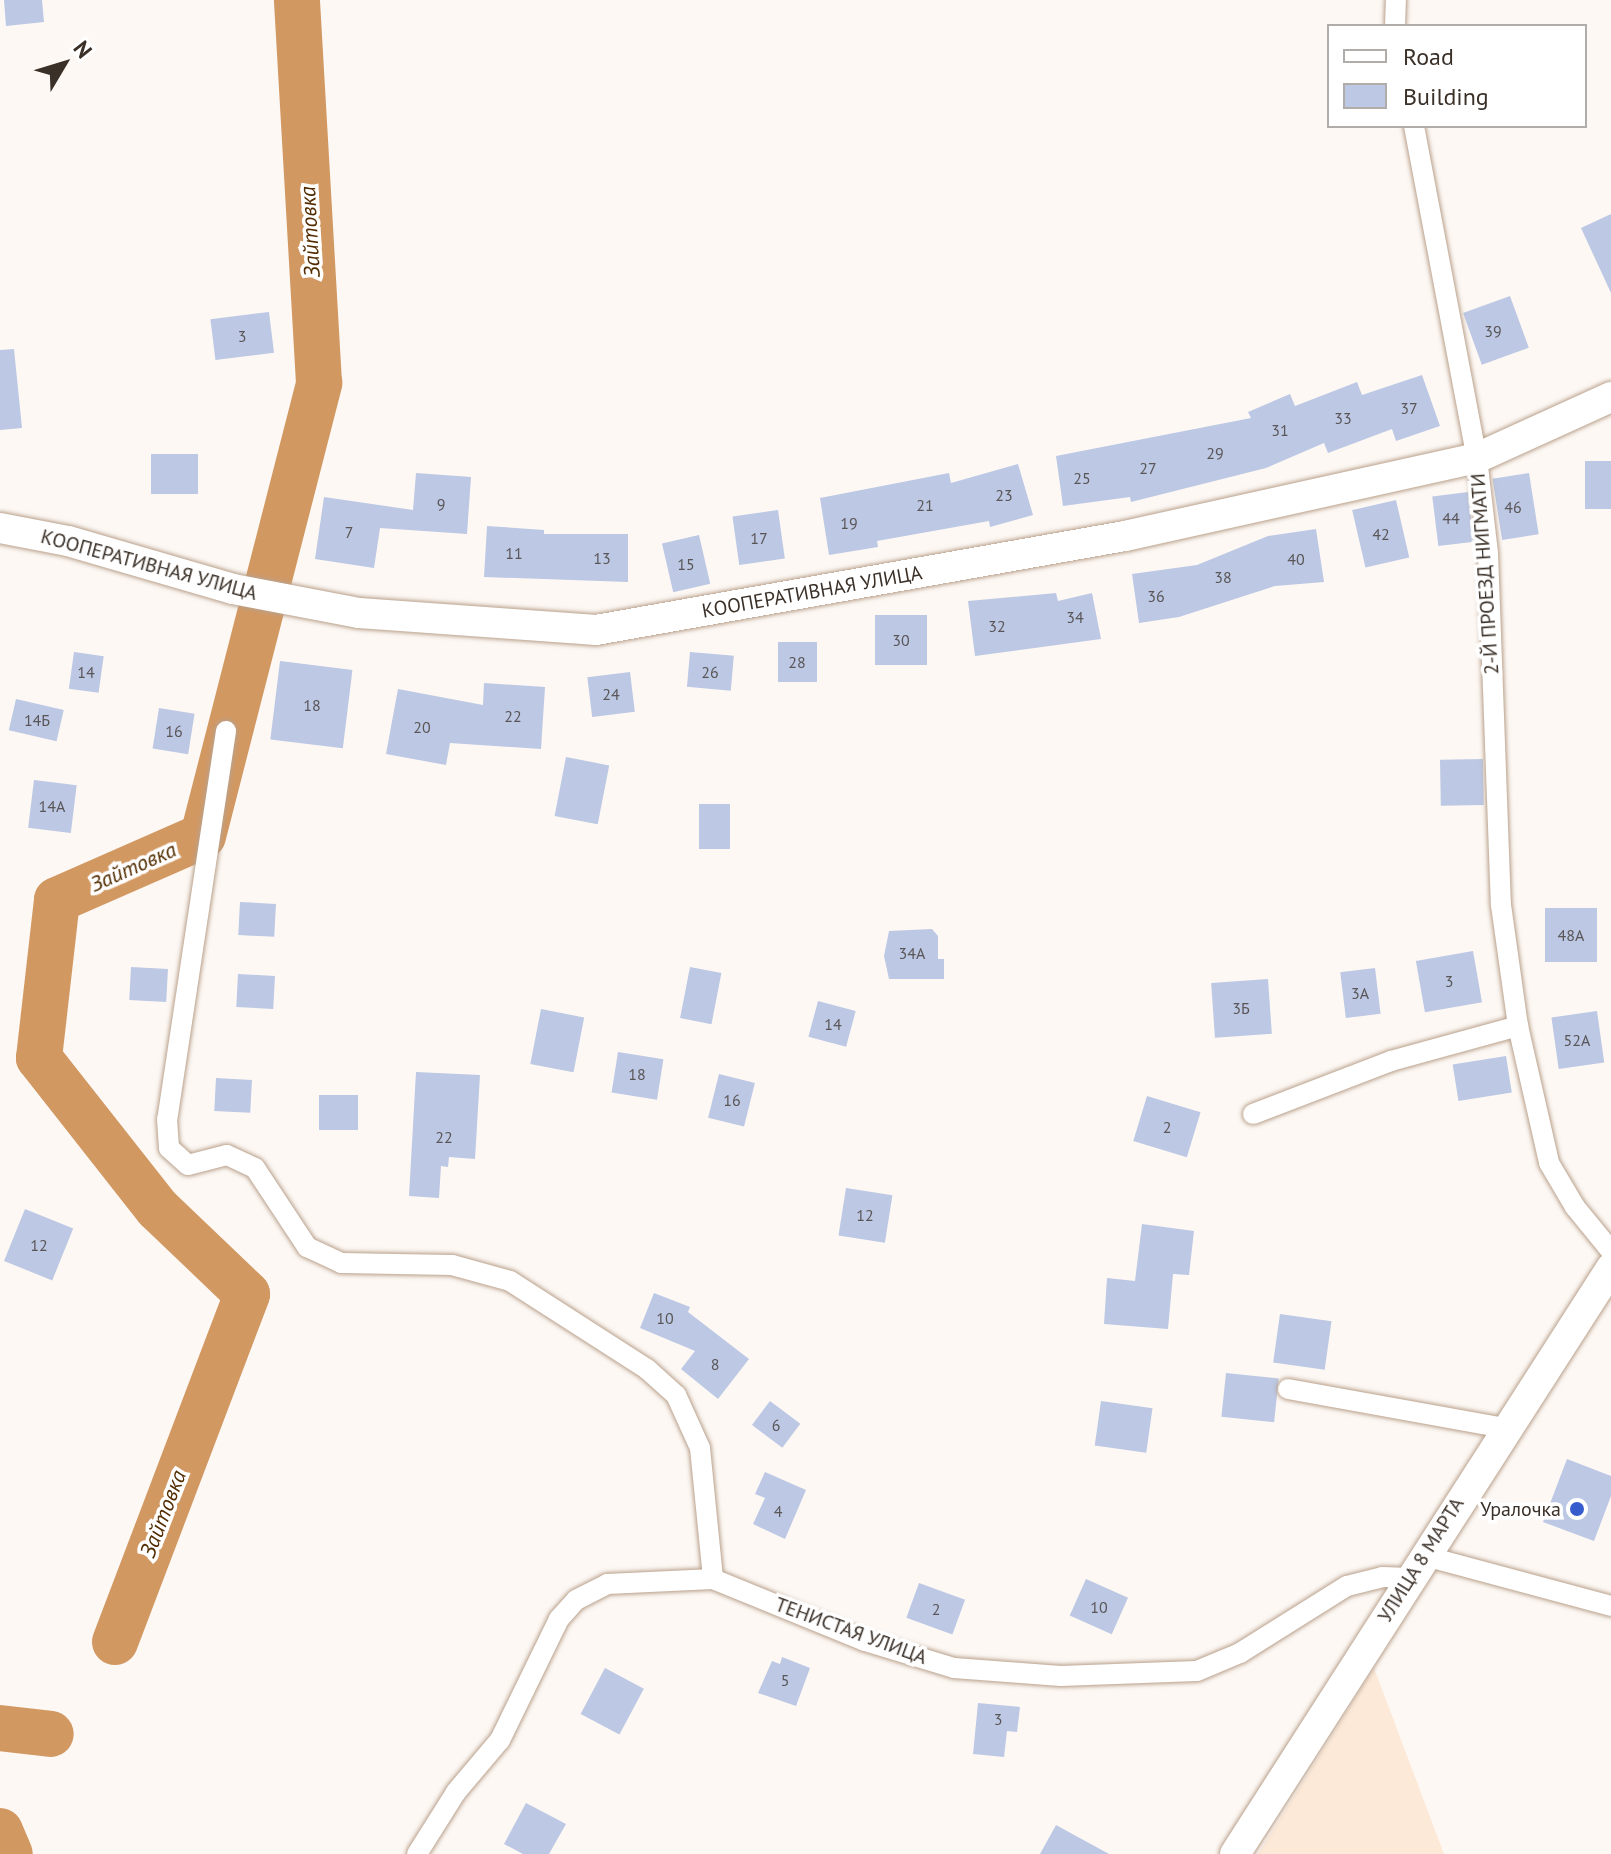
<!DOCTYPE html>
<meta charset="utf-8">
<style>
body{margin:0}
#map{position:relative;width:1611px;height:1854px;overflow:hidden;background:#fdf8f4;font-family:"PT Sans",sans-serif}
div>[style]{position:absolute}
.built>*{inset:0;background:#fce9d8}
.river>*{height:46px;margin:-23px;padding:0 23px;transform-origin:23px;border-radius:23px;background:#d29862}
.building>*{inset:0;background:#bcc8e4;transform-origin:0 0}
.roads{filter:drop-shadow(0 0 2px #b9a18c) drop-shadow(0 0 2px #b9a18c)}
.street>*{height:20px;margin:-10px;padding:0 10px;transform-origin:10px;border-radius:10px;background:#fff}
.secondary>*{height:30px;margin:-15px;padding:0 15px;transform-origin:15px;border-radius:15px;background:#fff}
.dots>*{width:22px;height:22px;translate:-50% -50%;box-sizing:border-box;border:4px solid #fff;border-radius:50%}
span{translate:-50% -50%;white-space:nowrap;text-align:center;line-height:1.15;-webkit-text-stroke:7px #fff;paint-order:stroke}
.number-label{font-size:16px;color:#5a5657}
.number-label span{-webkit-text-stroke-width:0}
.street-label{font-size:20px;color:#3a3028}
.poi-label{font-size:20px;color:#3a3028}
.right{translate:-100% -50%;text-align:right}
.water-label{font-size:22px;color:#522c00;font-style:italic}
.legend{position:absolute;left:1327px;top:24px;width:260px;height:104px;box-sizing:border-box;background:#fff;border:2px solid #b0aca9;margin:0;padding:10px 14px;list-style:none;font-size:24px;color:#3a3028}
.legend li{display:flex;align-items:center;gap:16px;height:40px}
.legend b{width:40px;border:2px solid #b0aca9}
.north{position:absolute;left:24px;top:24px;width:80px;height:80px;-webkit-text-stroke:6px #fff;paint-order:stroke;rotate:52deg;font-size:22px;font-weight:700;line-height:32px;text-align:center;color:#3a3028}
.north::after{content:'';display:block;margin:auto;width:28px;height:36px;background:#3a3028;clip-path:polygon(50% 0,100% 100%,50% 72%,0 100%)}
</style>
<div id="map">
<div class="built">
<div style="clip-path:polygon(1374px 1668px,1444px 1854px,1258px 1854px)"></div>
</div>
<div class="river">
<div style="left:115px;top:1642px;width:372px;rotate:-69.2deg"></div>
<div style="left:247px;top:1294px;width:124px;rotate:-136.3deg"></div>
<div style="left:157px;top:1208px;width:191px;rotate:-128.2deg"></div>
<div style="left:39px;top:1058px;width:159px;rotate:-83.5deg"></div>
<div style="left:57px;top:900px;width:159px;rotate:-23.7deg"></div>
<div style="left:203px;top:836px;width:468px;rotate:-75.6deg"></div>
<div style="left:319px;top:383px;width:384px;rotate:-93.3deg"></div>
<div style="left:0;top:1728px;width:51px;rotate:6.7deg"></div>
<div style="left:0;top:1831px;width:25px;rotate:67deg"></div>
</div>
<div class="building">
<div style="clip-path:polygon(4px 0,42px 0,44px 22px,6px 26px)"></div>
<div style="clip-path:polygon(1611px 214px,1611px 293px,1581px 228px)"></div>
<div style="left:1510px;top:296px;width:55px;height:50px;rotate:70deg"></div>
<div style="left:269px;top:312px;width:41px;height:59px;rotate:83deg"></div>
<div style="clip-path:polygon(14px 349px,22px 428px,0 430px,0 350px)"></div>
<div style="clip-path:polygon(1422px 375px,1440px 426px,1396px 441px,1392px 429px,1328px 453px,1324px 443px,1266px 468px,1131px 502px,1130px 497px,1063px 506px,1056px 456px,1251px 418px,1248px 412px,1290px 394px,1295px 406px,1357px 382px,1362px 395px)"></div>
<div style="left:198px;top:454px;width:40px;height:47px;rotate:90deg"></div>
<div style="left:1611px;top:461px;width:48px;height:26px;rotate:90deg"></div>
<div style="clip-path:polygon(1018px 464px,1033px 515px,990px 527px,989px 521px,877px 541px,878px 547px,829px 555px,820px 498px,949px 473px,951px 483px)"></div>
<div style="clip-path:polygon(416px 473px,471px 477px,467px 534px,380px 528px,374px 568px,315px 559px,324px 497px,413px 510px)"></div>
<div style="left:1529px;top:473px;width:62px;height:37px;rotate:81deg"></div>
<div style="left:1468px;top:492px;width:50px;height:36px;rotate:83deg"></div>
<div style="left:1396px;top:500px;width:59px;height:45px;rotate:77deg"></div>
<div style="left:778px;top:510px;width:49px;height:46px;rotate:82deg"></div>
<div style="clip-path:polygon(487px 526px,544px 530px,544px 534px,628px 534px,628px 582px,484px 577px)"></div>
<div style="clip-path:polygon(1316px 529px,1324px 582px,1275px 586px,1179px 617px,1139px 623px,1132px 574px,1197px 565px,1268px 536px)"></div>
<div style="left:699px;top:535px;width:50px;height:38px;rotate:77deg"></div>
<div style="clip-path:polygon(1056px 593px,1058px 601px,1092px 593px,1101px 639px,975px 656px,968px 601px)"></div>
<div style="left:875px;top:615px;width:52px;height:50px"></div>
<div style="left:778px;top:642px;width:39px;height:40px"></div>
<div style="left:74px;top:652px;width:30px;height:37px;rotate:8deg"></div>
<div style="left:690px;top:652px;width:44px;height:35px;rotate:5deg"></div>
<div style="left:280px;top:661px;width:73px;height:79px;rotate:7deg"></div>
<div style="left:630px;top:672px;width:40px;height:43px;rotate:83deg"></div>
<div style="clip-path:polygon(484px 683px,545px 687px,541px 749px,450px 743px,446px 765px,386px 754px,398px 689px,483px 705px)"></div>
<div style="left:16px;top:699px;width:49px;height:32px;rotate:13deg"></div>
<div style="left:159px;top:708px;width:36px;height:41px;rotate:9deg"></div>
<div style="left:566px;top:757px;width:44px;height:60px;rotate:11deg"></div>
<div style="left:1483px;top:759px;width:46px;height:43px;rotate:89deg"></div>
<div style="left:34px;top:780px;width:43px;height:48px;rotate:7deg"></div>
<div style="left:699px;top:804px;width:31px;height:45px"></div>
<div style="left:240px;top:902px;width:36px;height:33px;rotate:3deg"></div>
<div style="left:1545px;top:908px;width:52px;height:54px"></div>
<div style="clip-path:polygon(932px 929px,938px 936px,938px 959px,944px 959px,944px 979px,889px 979px,884px 956px,889px 931px)"></div>
<div style="left:1473px;top:951px;width:52px;height:58px;rotate:80deg"></div>
<div style="left:131px;top:967px;width:37px;height:33px;rotate:3deg"></div>
<div style="left:690px;top:967px;width:32px;height:52px;rotate:11deg"></div>
<div style="left:1375px;top:968px;width:46px;height:35px;rotate:83deg"></div>
<div style="left:238px;top:974px;width:37px;height:33px;rotate:3deg"></div>
<div style="left:1268px;top:979px;width:55px;height:57px;rotate:86deg"></div>
<div style="left:818px;top:1001px;width:39px;height:37px;rotate:15deg"></div>
<div style="left:541px;top:1009px;width:44px;height:56px;rotate:11deg"></div>
<div style="left:1597px;top:1011px;width:52px;height:46px;rotate:82deg"></div>
<div style="left:618px;top:1052px;width:46px;height:41px;rotate:9deg"></div>
<div style="left:1506px;top:1056px;width:37px;height:54px;rotate:81deg"></div>
<div style="clip-path:polygon(416px 1072px,480px 1075px,475px 1159px,449px 1157px,448px 1167px,441px 1166px,439px 1198px,409px 1196px)"></div>
<div style="left:719px;top:1074px;width:37px;height:45px;rotate:14deg"></div>
<div style="left:216px;top:1078px;width:36px;height:33px;rotate:3deg"></div>
<div style="left:319px;top:1095px;width:39px;height:35px"></div>
<div style="left:1147px;top:1096px;width:56px;height:47px;rotate:17deg"></div>
<div style="left:846px;top:1188px;width:47px;height:48px;rotate:9deg"></div>
<div style="left:25px;top:1209px;width:52px;height:56px;rotate:22deg"></div>
<div style="clip-path:polygon(1142px 1224px,1194px 1231px,1189px 1275px,1173px 1274px,1168px 1329px,1104px 1324px,1107px 1278px,1135px 1281px)"></div>
<div style="clip-path:polygon(654px 1293px,690px 1307px,688px 1312px,749px 1359px,718px 1399px,681px 1369px,695px 1351px,640px 1328px)"></div>
<div style="left:1280px;top:1314px;width:52px;height:49px;rotate:8deg"></div>
<div style="left:1226px;top:1373px;width:53px;height:44px;rotate:6deg"></div>
<div style="left:770px;top:1401px;width:38px;height:30px;rotate:37deg"></div>
<div style="left:1101px;top:1401px;width:52px;height:45px;rotate:8deg"></div>
<div style="clip-path:polygon(1567px 1459px,1611px 1476px,1611px 1496px,1594px 1541px,1543px 1522px)"></div>
<div style="clip-path:polygon(765px 1472px,806px 1490px,785px 1539px,753px 1524px,765px 1498px,755px 1494px)"></div>
<div style="left:1086px;top:1579px;width:46px;height:40px;rotate:24deg"></div>
<div style="left:919px;top:1583px;width:49px;height:37px;rotate:20deg"></div>
<div style="clip-path:polygon(782px 1657px,810px 1668px,796px 1706px,758px 1693px,772px 1661px,780px 1664px)"></div>
<div style="left:605px;top:1668px;width:44px;height:52px;rotate:28deg"></div>
<div style="clip-path:polygon(978px 1703px,1020px 1707px,1017px 1732px,1007px 1731px,1004px 1757px,973px 1754px)"></div>
<div style="clip-path:polygon(526px 1803px,566px 1824px,549px 1854px,523px 1854px,504px 1844px)"></div>
<div style="clip-path:polygon(1056px 1825px,1109px 1854px,1040px 1854px)"></div>
</div>
<div class="roads">
<div class="street">
<div style="left:1395px;top:26px;width:26px;rotate:-88deg"></div>
<div style="left:1414px;top:126px;width:338px;rotate:79.3deg"></div>
<div style="left:1477px;top:458px;width:96px;rotate:83.4deg"></div>
<div style="left:1488px;top:553px;width:352px;rotate:87.9deg"></div>
<div style="left:1501px;top:905px;width:122px;rotate:82deg"></div>
<div style="left:1518px;top:1026px;width:140px;rotate:77.2deg"></div>
<div style="left:1549px;top:1163px;width:51px;rotate:59.4deg"></div>
<div style="left:1575px;top:1207px;width:57px;rotate:50.7deg"></div>
<div style="left:226px;top:731px;width:392px;rotate:98.6deg"></div>
<div style="left:167px;top:1119px;width:29px;rotate:86deg"></div>
<div style="left:169px;top:1148px;width:25px;rotate:42deg"></div>
<div style="left:188px;top:1165px;width:40px;rotate:-14.4deg"></div>
<div style="left:227px;top:1155px;width:31px;rotate:25deg"></div>
<div style="left:255px;top:1168px;width:95px;rotate:56.6deg"></div>
<div style="left:307px;top:1247px;width:38px;rotate:25deg"></div>
<div style="left:341px;top:1263px;width:111px;rotate:1deg"></div>
<div style="left:452px;top:1265px;width:60px;rotate:15.4deg"></div>
<div style="left:510px;top:1281px;width:163px;rotate:32.7deg"></div>
<div style="left:647px;top:1369px;width:39px;rotate:42deg"></div>
<div style="left:676px;top:1395px;width:58px;rotate:65.6deg"></div>
<div style="left:700px;top:1448px;width:132px;rotate:84.3deg"></div>
<div style="left:1253px;top:1114px;width:148px;rotate:-21deg"></div>
<div style="left:1391px;top:1061px;width:132px;rotate:-15.4deg"></div>
<div style="left:1288px;top:1389px;width:219px;rotate:10.2deg"></div>
<div style="left:1425px;top:1556px;width:193px;rotate:15deg"></div>
<div style="left:417px;top:1854px;width:73px;rotate:-57.8deg"></div>
<div style="left:456px;top:1792px;width:68px;rotate:-49.8deg"></div>
<div style="left:500px;top:1740px;width:135px;rotate:-64deg"></div>
<div style="left:559px;top:1619px;width:25px;rotate:-48deg"></div>
<div style="left:576px;top:1600px;width:35px;rotate:-27deg"></div>
<div style="left:607px;top:1584px;width:106px;rotate:-2.7deg"></div>
<div style="left:713px;top:1579px;width:164px;rotate:22.2deg"></div>
<div style="left:865px;top:1641px;width:93px;rotate:16.9deg"></div>
<div style="left:954px;top:1668px;width:107px;rotate:4.3deg"></div>
<div style="left:1061px;top:1676px;width:136px;rotate:-2.1deg"></div>
<div style="left:1197px;top:1671px;width:47px;rotate:-22.7deg"></div>
<div style="left:1240px;top:1653px;width:126px;rotate:-32.1deg"></div>
<div style="left:1347px;top:1586px;width:36px;rotate:-14deg"></div>
<div style="left:1382px;top:1577px;width:29px;rotate:2deg"></div>
</div>
<div class="secondary">
<div style="left:0;top:528px;width:69px;rotate:10.8deg"></div>
<div style="left:68px;top:541px;width:172px;rotate:16.2deg"></div>
<div style="left:233px;top:589px;width:128px;rotate:10.8deg"></div>
<div style="left:359px;top:613px;width:238px;rotate:4.1deg"></div>
<div style="left:596px;top:630px;width:537px;rotate:-10.08deg"></div>
<div style="left:1125px;top:536px;width:361px;rotate:-12.5deg"></div>
<div style="left:1477px;top:458px;width:147px;rotate:-24.5deg"></div>
<div style="left:1235px;top:1854px;width:696px;rotate:-57.31deg"></div>
</div>
</div>
<div class="dots">
<div style="left:1577px;top:1509px;background:#355bcc"></div>
</div>
<div class="number-label">
<span style="left:1493px;top:331px">39</span>
<span style="left:242px;top:336px">3</span>
<span style="left:1409px;top:408px">37</span>
<span style="left:1343px;top:418px">33</span>
<span style="left:1280px;top:430px">31</span>
<span style="left:1215px;top:453px">29</span>
<span style="left:1148px;top:468px">27</span>
<span style="left:1082px;top:478px">25</span>
<span style="left:1004px;top:495px">23</span>
<span style="left:441px;top:504px">9</span>
<span style="left:925px;top:505px">21</span>
<span style="left:1513px;top:507px">46</span>
<span style="left:1451px;top:518px">44</span>
<span style="left:849px;top:523px">19</span>
<span style="left:349px;top:532px">7</span>
<span style="left:1381px;top:534px">42</span>
<span style="left:759px;top:538px">17</span>
<span style="left:514px;top:553px">11</span>
<span style="left:602px;top:558px">13</span>
<span style="left:1296px;top:559px">40</span>
<span style="left:686px;top:564px">15</span>
<span style="left:1223px;top:577px">38</span>
<span style="left:1156px;top:596px">36</span>
<span style="left:1075px;top:617px">34</span>
<span style="left:997px;top:626px">32</span>
<span style="left:901px;top:640px">30</span>
<span style="left:797px;top:662px">28</span>
<span style="left:86px;top:672px">14</span>
<span style="left:710px;top:672px">26</span>
<span style="left:611px;top:694px">24</span>
<span style="left:312px;top:705px">18</span>
<span style="left:513px;top:716px">22</span>
<span style="left:37px;top:720px">14Б</span>
<span style="left:422px;top:727px">20</span>
<span style="left:174px;top:731px">16</span>
<span style="left:52px;top:806px">14А</span>
<span style="left:1571px;top:935px">48А</span>
<span style="left:912px;top:953px">34А</span>
<span style="left:1449px;top:981px">3</span>
<span style="left:1360px;top:993px">3А</span>
<span style="left:1241px;top:1008px">3Б</span>
<span style="left:833px;top:1024px">14</span>
<span style="left:1577px;top:1040px">52А</span>
<span style="left:637px;top:1074px">18</span>
<span style="left:732px;top:1100px">16</span>
<span style="left:1167px;top:1127px">2</span>
<span style="left:444px;top:1137px">22</span>
<span style="left:865px;top:1215px">12</span>
<span style="left:39px;top:1245px">12</span>
<span style="left:665px;top:1318px">10</span>
<span style="left:715px;top:1364px">8</span>
<span style="left:776px;top:1425px">6</span>
<span style="left:778px;top:1511px">4</span>
<span style="left:1099px;top:1607px">10</span>
<span style="left:936px;top:1609px">2</span>
<span style="left:785px;top:1680px">5</span>
<span style="left:998px;top:1719px">3</span>
</div>
<div class="street-label">
<span style="left:149px;top:565px;rotate:15deg">КООПЕРАТИВНАЯ УЛИЦА</span>
<span style="left:1485px;top:574px;rotate:-94deg">2-Й ПРОЕЗД НИГМАТИ</span>
<span style="left:812px;top:592px;rotate:-10deg">КООПЕРАТИВНАЯ УЛИЦА</span>
<span style="left:1421px;top:1560px;rotate:-58deg">УЛИЦА 8 МАРТА</span>
<span style="left:851px;top:1631px;rotate:20deg">ТЕНИСТАЯ УЛИЦА</span>
</div>
<div class="poi-label">
<span class="right" style="left:1561px;top:1509px">Уралочка</span>
</div>
<div class="water-label">
<span style="left:310px;top:232px;rotate:-93deg">Зайтовка</span>
<span style="left:133px;top:867px;rotate:-24deg">Зайтовка</span>
<span style="left:163px;top:1514px;rotate:-69deg">Зайтовка</span>
</div>
<ul class="legend">
<li><b style="height:10px;background:#fff"></b>Road</li>
<li><b style="height:22px;background:#bcc8e4"></b>Building</li>
</ul>
<div class="north">N</div>
</div>
